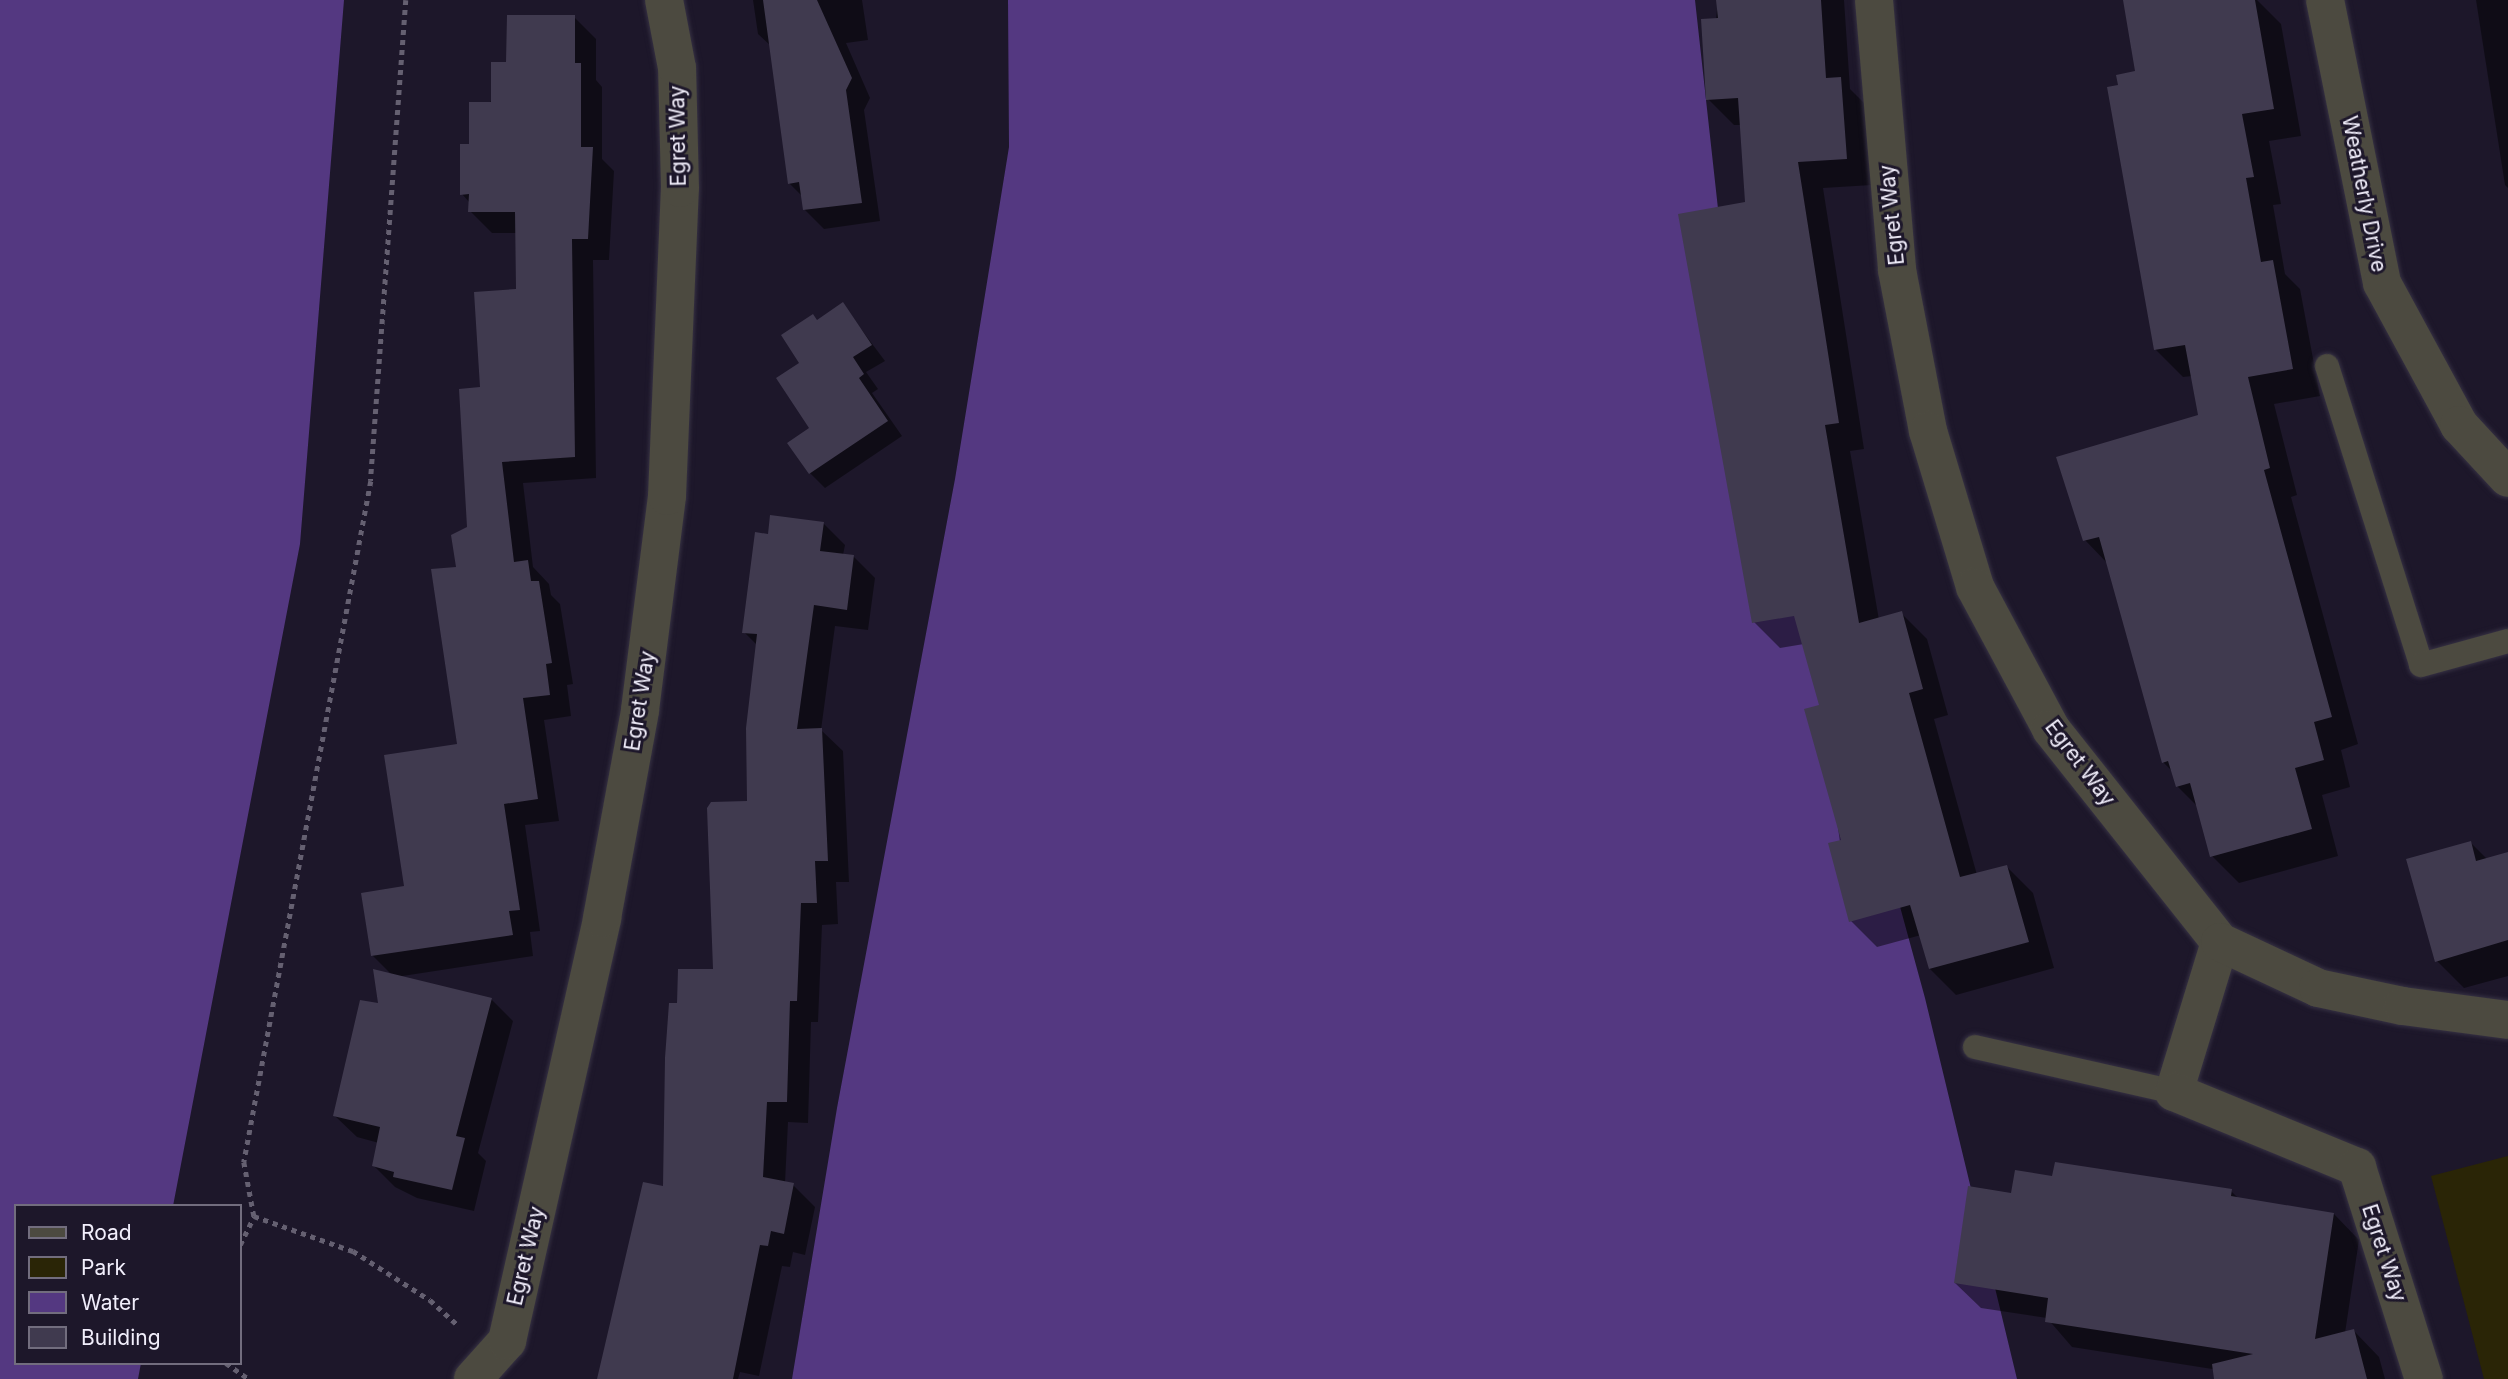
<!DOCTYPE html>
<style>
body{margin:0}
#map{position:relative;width:2508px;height:1379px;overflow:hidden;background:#1d172a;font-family:Inter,sans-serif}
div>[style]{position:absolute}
.green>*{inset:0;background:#2a2506}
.water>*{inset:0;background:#543881}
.shadow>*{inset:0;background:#0007}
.building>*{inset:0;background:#403a4f}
.path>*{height:4.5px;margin-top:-2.25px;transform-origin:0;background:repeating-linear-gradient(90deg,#656071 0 5px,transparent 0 10px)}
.roads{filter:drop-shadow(0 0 2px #363143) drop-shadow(0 0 2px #363143)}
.lane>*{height:24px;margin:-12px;padding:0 12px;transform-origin:12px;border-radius:12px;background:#4c4a40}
.street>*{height:38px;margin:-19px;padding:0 19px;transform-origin:19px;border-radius:19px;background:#4c4a40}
span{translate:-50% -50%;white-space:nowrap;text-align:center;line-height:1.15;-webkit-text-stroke:6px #1d172a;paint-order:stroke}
.street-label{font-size:21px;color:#f1eefb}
.legend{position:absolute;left:14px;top:1204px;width:228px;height:161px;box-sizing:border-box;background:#1d172a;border:2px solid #726d7e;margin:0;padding:9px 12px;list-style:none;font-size:21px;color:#f1eefb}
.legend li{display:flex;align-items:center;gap:14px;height:35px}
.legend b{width:35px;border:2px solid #726d7e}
</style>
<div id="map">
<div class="green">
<div style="clip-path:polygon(2508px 1156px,2508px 1379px,2484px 1379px,2431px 1176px)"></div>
</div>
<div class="water">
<div style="clip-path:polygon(0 0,344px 0,300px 544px,173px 1206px,16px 1206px,16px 1363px,141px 1363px,138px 1379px,0 1379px)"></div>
<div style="clip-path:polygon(1008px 0,1695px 0,1724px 263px,1925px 998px,2017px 1379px,792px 1379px,837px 1108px,955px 479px,1009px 147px)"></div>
</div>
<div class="shadow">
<div style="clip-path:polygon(753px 0,862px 0,868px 40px,846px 43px,870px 98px,864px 110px,880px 221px,824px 229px,805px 210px,803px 197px,789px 183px,771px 46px,758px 34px)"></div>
<div style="clip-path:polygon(1718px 0,1844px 0,1850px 89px,1866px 105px,1872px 185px,1823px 188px,1864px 449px,1850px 451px,1879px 620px,1901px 613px,1927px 639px,1948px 715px,1934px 719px,1977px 875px,2007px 867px,2033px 893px,2054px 968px,1956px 995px,1930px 969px,1921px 935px,1877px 947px,1851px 921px,1821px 706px,1804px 644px,1780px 648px,1754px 622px,1747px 203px,1741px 125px,1734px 125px,1708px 99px)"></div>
<div style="clip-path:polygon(2124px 0,2257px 0,2281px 24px,2301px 136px,2269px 141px,2281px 204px,2273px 205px,2285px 274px,2300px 289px,2320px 396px,2274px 404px,2297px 495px,2291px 497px,2358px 744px,2341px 750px,2350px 787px,2322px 795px,2338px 856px,2239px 883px,2212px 856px,2199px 808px,2177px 786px,2173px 772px,2163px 762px,2108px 564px,2085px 540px,2200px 416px,2192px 376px,2183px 377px,2156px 350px,2120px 86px,2137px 73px)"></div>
<div style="clip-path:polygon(2476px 0,2508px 0,2508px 188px,2505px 185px)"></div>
<div style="clip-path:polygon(574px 17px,596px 39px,596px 80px,602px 87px,602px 159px,614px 171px,609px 260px,593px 260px,596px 478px,523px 483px,533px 567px,549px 584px,551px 595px,560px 604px,573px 684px,567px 685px,571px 716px,544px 720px,559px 821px,525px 825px,540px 931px,530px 932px,533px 956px,396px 977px,491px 999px,513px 1021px,478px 1153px,486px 1161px,474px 1211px,417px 1198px,395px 1187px,374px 1166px,379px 1143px,357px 1137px,335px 1116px,393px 976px,372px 955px,406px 888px,459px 746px,458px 568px,468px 528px,482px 389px,518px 291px,517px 233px,492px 233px,470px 211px,470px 203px,462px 194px,470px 146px,508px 64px)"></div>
<div style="clip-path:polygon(843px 305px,885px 361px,866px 372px,878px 389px,872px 393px,902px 436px,825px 488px,810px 473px,811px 428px,801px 363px,818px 322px)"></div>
<div style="clip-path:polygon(823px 523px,845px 545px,843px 555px,853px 556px,875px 578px,868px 630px,835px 626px,821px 730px,843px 751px,849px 882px,836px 882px,838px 924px,822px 925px,818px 1022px,811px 1022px,808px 1123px,788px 1122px,785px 1183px,793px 1185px,815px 1207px,805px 1255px,793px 1252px,790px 1267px,782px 1266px,759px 1376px,740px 1372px,738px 1379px,599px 1379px,665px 1188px,679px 1005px,715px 971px,749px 803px,757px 645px,744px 632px,769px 535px)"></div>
<div style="clip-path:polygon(2471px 843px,2487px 859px,2508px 853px,2508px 976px,2464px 988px,2437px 961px)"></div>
<div style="clip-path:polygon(2054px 1178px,2231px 1191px,2239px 1199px,2334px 1214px,2359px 1240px,2345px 1333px,2354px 1331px,2379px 1357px,2385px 1379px,2276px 1379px,2072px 1347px,2047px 1318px,1981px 1308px,1955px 1283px,2013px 1195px)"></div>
</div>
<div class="building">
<div style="clip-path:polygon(763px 0,817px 0,852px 78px,846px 90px,862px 203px,803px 210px,799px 182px,788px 184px)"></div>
<div style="clip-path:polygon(1716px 0,1821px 0,1826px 78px,1841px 77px,1847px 159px,1798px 162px,1839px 423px,1825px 425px,1859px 623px,1902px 611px,1923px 689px,1909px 693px,1960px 877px,2007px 865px,2029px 942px,1929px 969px,1910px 905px,1849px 922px,1828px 843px,1841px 840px,1804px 709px,1819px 705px,1794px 616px,1752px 623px,1678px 214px,1745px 202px,1738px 98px,1706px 100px,1701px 19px,1718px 18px)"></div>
<div style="clip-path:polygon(2123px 0,2255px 0,2274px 109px,2242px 114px,2254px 177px,2246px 178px,2261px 262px,2273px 260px,2293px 369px,2248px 377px,2270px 468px,2264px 470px,2332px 717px,2314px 722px,2324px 760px,2295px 768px,2312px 829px,2210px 857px,2190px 783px,2176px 787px,2168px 761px,2162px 763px,2099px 537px,2083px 541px,2056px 457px,2198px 415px,2185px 345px,2154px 350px,2107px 87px,2118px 85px,2116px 75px,2135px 71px)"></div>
<div style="clip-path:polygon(507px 15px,575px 15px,575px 63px,581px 63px,581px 147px,593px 147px,588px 239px,572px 239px,575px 457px,502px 462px,514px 562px,528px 560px,531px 581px,539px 581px,552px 663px,546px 664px,550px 695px,523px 698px,538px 799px,504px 804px,520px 910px,509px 911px,513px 935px,371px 956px,361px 893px,404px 886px,384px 755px,457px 744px,431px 569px,456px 567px,451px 535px,467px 527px,459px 389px,480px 387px,474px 292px,516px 289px,515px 212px,468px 212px,469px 194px,460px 195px,460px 144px,469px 144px,469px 102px,491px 102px,491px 62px,506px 62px)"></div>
<div style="clip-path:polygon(843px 302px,872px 345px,853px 357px,864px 374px,859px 378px,888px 421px,809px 474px,787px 443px,809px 428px,776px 378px,799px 363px,781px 335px,813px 314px,817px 320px)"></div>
<div style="clip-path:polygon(770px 515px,824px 522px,820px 551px,854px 555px,847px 610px,814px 605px,797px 729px,822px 728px,828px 861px,815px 861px,817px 903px,801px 903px,797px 1001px,790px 1001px,787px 1102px,767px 1102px,763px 1177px,794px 1183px,784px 1234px,771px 1231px,768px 1246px,760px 1245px,733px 1379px,597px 1379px,643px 1182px,663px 1186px,665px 1058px,669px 1003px,677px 1003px,678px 969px,713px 969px,707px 808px,711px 802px,747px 801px,746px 728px,757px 634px,742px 633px,755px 532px,768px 534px)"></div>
<div style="clip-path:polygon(2471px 841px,2476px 861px,2508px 852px,2508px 940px,2435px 962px,2406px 859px)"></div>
<div style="clip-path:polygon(373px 969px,492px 998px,456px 1136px,465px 1138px,452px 1190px,393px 1177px,394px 1172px,372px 1166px,380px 1127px,333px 1116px,360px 1000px,378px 1003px)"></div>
<div style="clip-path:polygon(2055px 1162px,2232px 1189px,2231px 1196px,2334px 1213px,2315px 1339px,2354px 1329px,2367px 1379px,2214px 1379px,2212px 1364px,2253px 1354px,2045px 1322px,2048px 1298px,1954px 1283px,1968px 1186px,2011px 1193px,2015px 1170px,2052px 1176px)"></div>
</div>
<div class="path">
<div style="left:406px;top:0;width:482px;rotate:94.2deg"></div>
<div style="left:371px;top:481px;width:693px;rotate:100.56deg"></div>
<div style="left:244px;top:1162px;width:55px;rotate:79.5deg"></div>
<div style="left:254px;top:1216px;width:105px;rotate:19.5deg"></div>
<div style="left:353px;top:1251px;width:91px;rotate:32.5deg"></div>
<div style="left:430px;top:1300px;width:39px;rotate:42deg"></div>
<div style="left:240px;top:1245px;width:32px;rotate:-64deg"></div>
<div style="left:226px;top:1363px;width:28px;rotate:35deg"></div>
</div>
<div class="roads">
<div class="lane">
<div style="left:2327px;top:366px;width:313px;rotate:72.5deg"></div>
<div style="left:2421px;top:665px;width:90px;rotate:-15.4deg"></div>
<div style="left:1975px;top:1047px;width:204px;rotate:12.7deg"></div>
</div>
<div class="street">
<div style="left:1874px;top:0;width:271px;rotate:85.1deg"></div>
<div style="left:1897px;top:270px;width:164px;rotate:79.1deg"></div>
<div style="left:1928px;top:431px;width:163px;rotate:73.2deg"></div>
<div style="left:1975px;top:587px;width:161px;rotate:61.8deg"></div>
<div style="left:2051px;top:729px;width:272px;rotate:51.6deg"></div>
<div style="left:2220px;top:942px;width:157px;rotate:107deg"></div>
<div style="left:2174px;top:1092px;width:198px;rotate:22.3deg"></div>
<div style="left:2357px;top:1167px;width:222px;rotate:72.5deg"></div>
<div style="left:2325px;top:0;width:289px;rotate:78.6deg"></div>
<div style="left:2382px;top:283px;width:162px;rotate:61.5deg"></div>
<div style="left:2459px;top:425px;width:72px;rotate:47.2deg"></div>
<div style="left:2220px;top:942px;width:108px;rotate:25.1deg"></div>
<div style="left:2318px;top:988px;width:87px;rotate:12deg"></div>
<div style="left:2403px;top:1006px;width:106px;rotate:7.6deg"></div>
<div style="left:473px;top:1379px;width:51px;rotate:-48.2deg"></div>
<div style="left:507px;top:1341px;width:434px;rotate:-77.3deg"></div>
<div style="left:602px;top:918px;width:211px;rotate:-79.6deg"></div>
<div style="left:640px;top:710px;width:216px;rotate:-82.8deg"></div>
<div style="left:667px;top:496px;width:308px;rotate:-87.6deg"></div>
<div style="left:680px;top:188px;width:120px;rotate:-91.4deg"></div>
<div style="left:677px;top:68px;width:69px;rotate:-100.8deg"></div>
</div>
</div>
<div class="street-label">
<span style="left:678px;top:136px;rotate:-91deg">Egret Way</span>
<span style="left:2364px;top:194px;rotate:79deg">Weatherly Drive</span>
<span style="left:1892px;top:215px;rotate:-96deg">Egret Way</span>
<span style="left:640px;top:701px;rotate:-81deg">Egret Way</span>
<span style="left:2080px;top:763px;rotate:53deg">Egret Way</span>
<span style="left:2384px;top:1253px;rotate:72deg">Egret Way</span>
<span style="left:526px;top:1256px;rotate:-77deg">Egret Way</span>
</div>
<ul class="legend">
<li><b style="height:9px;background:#4c4a40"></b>Road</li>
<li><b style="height:19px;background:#2a2506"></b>Park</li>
<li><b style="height:19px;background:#543881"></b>Water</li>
<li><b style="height:19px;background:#403a4f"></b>Building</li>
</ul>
</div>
